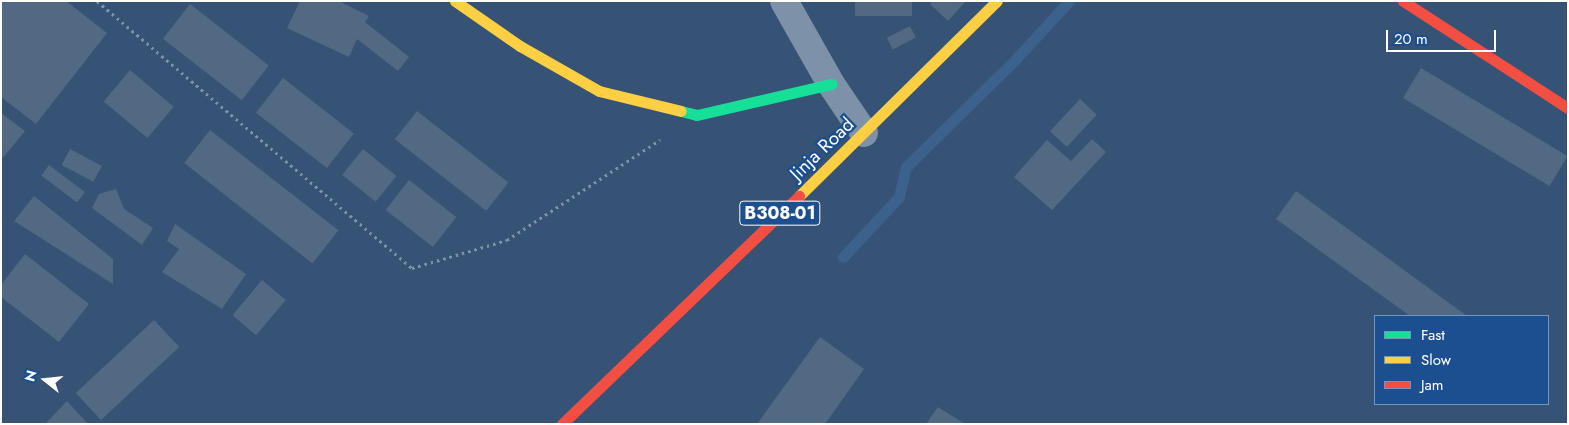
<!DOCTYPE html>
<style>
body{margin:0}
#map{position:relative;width:1569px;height:425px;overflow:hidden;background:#365274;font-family:Jost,sans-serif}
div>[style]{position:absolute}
.stream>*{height:11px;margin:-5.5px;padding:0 5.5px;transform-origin:5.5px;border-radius:5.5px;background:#3b618d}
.building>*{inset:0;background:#526984;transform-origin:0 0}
.path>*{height:3px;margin-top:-1.5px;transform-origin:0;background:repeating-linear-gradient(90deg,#7d92a8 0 2.5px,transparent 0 6.5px)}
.street>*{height:28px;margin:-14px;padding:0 14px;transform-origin:14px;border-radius:14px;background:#7d92a8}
.fast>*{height:11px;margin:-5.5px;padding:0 5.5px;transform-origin:5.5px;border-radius:5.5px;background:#16e098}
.slow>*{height:11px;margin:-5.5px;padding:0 5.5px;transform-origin:5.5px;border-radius:5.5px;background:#ffcf43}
.jam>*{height:11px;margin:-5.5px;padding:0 5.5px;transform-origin:5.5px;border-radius:5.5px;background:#f24e42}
span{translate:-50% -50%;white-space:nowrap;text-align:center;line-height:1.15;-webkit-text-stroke:4.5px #1b4f8f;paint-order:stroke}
.shield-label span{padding:1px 4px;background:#1b4f8f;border:1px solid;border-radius:4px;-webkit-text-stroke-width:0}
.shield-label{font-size:18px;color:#fff;font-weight:700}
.street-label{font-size:19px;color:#fff}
.frame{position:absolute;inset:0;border:2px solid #fff;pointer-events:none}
.legend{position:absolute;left:1374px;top:315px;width:175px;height:90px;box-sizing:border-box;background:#1b4f8f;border:1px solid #7695bc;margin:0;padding:6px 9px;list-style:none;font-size:15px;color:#fff}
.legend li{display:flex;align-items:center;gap:10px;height:25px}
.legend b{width:25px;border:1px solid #7695bc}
.north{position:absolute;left:20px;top:355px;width:50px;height:50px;-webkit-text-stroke:4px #1b4f8f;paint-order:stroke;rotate:286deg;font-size:14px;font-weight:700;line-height:20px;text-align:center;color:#fff}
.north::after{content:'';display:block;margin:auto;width:18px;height:22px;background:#fff;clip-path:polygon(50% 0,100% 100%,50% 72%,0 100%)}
.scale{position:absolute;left:1386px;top:30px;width:110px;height:22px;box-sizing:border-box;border:2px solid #fff;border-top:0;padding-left:6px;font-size:15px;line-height:18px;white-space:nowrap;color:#fff;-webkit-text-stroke:4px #1b4f8f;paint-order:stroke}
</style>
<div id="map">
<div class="stream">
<div style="left:843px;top:257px;width:82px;rotate:-47deg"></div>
<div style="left:899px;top:197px;width:31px;rotate:-77deg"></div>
<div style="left:906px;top:167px;width:150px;rotate:-44.5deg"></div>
<div style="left:1013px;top:62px;width:83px;rotate:-47.4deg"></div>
</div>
<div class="building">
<div style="clip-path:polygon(1px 1px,66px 1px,107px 33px,36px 124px,1px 97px)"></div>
<div style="clip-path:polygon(300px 1px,339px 1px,369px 16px,365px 22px,409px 57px,398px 71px,357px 39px,349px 57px,287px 28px)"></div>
<div style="left:855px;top:1px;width:57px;height:15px"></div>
<div style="clip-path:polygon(933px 1px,966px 1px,948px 21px,930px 4px)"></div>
<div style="left:190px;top:4px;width:100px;height:44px;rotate:38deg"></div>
<div style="left:910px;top:26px;width:13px;height:26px;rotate:63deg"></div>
<div style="left:1421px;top:68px;width:171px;height:35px;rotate:31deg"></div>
<div style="left:130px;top:70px;width:57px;height:41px;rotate:40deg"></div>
<div style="left:283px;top:78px;width:90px;height:44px;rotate:38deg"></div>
<div style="left:1080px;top:99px;width:23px;height:44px;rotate:43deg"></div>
<div style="left:417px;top:111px;width:116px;height:36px;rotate:38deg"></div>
<div style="clip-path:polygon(1px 113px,25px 131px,3px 158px,1px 156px)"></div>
<div style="left:210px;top:130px;width:163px;height:42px;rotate:38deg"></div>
<div style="clip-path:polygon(1092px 139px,1106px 152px,1052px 210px,1014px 177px,1047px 140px,1071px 161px)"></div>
<div style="left:70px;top:149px;width:36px;height:18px;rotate:28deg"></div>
<div style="left:363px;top:149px;width:43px;height:33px;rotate:39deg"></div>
<div style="left:49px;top:165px;width:45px;height:13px;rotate:37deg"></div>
<div style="left:409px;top:180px;width:60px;height:38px;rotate:38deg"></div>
<div style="clip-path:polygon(116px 189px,124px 209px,153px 228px,142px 245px,92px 208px,99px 194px)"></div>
<div style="clip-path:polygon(1296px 191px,1467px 316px,1410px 316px,1276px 219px)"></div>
<div style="clip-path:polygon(34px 196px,113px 259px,113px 284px,14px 221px)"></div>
<div style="clip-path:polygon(175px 224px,246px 274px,222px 309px,162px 272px,179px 249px,167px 241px)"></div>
<div style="clip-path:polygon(25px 254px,89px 304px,59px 342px,1px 297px,1px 285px)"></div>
<div style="left:262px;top:280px;width:31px;height:46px;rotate:40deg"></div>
<div style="left:154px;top:320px;width:37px;height:107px;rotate:47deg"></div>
<div style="clip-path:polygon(820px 337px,864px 369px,825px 424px,757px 424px)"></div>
<div style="clip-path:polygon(67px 401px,88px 424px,45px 424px)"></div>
<div style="clip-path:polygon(938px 407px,965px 424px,926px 424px)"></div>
</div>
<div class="path">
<div style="left:97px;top:1px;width:413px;rotate:40.3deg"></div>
<div style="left:412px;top:268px;width:99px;rotate:-16.4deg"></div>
<div style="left:507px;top:240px;width:183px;rotate:-33.2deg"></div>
</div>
<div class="street">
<div style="left:784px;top:1px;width:95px;rotate:60.5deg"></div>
<div style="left:831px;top:84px;width:59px;rotate:56deg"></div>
</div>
<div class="fast">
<div style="left:681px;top:111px;width:16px;rotate:14deg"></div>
<div style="left:697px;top:115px;width:138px;rotate:-13deg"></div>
</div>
<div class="slow">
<div style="left:455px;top:1px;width:79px;rotate:34.7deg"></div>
<div style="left:520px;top:46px;width:91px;rotate:29.7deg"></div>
<div style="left:599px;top:91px;width:84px;rotate:13.7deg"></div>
<div style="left:799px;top:196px;width:278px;rotate:-44.6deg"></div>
</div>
<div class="jam">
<div style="left:1403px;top:1px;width:197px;rotate:33deg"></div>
<div style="left:562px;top:424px;width:329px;rotate:-43.9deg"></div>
</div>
<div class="shield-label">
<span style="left:780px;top:213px">B308-01</span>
</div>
<div class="street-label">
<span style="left:822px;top:149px;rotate:-44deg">Jinja Road</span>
</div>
<div class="frame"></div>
<ul class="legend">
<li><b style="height:6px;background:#16e098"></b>Fast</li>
<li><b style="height:6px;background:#ffcf43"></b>Slow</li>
<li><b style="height:6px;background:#f24e42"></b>Jam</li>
</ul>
<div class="north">N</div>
<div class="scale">20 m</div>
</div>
